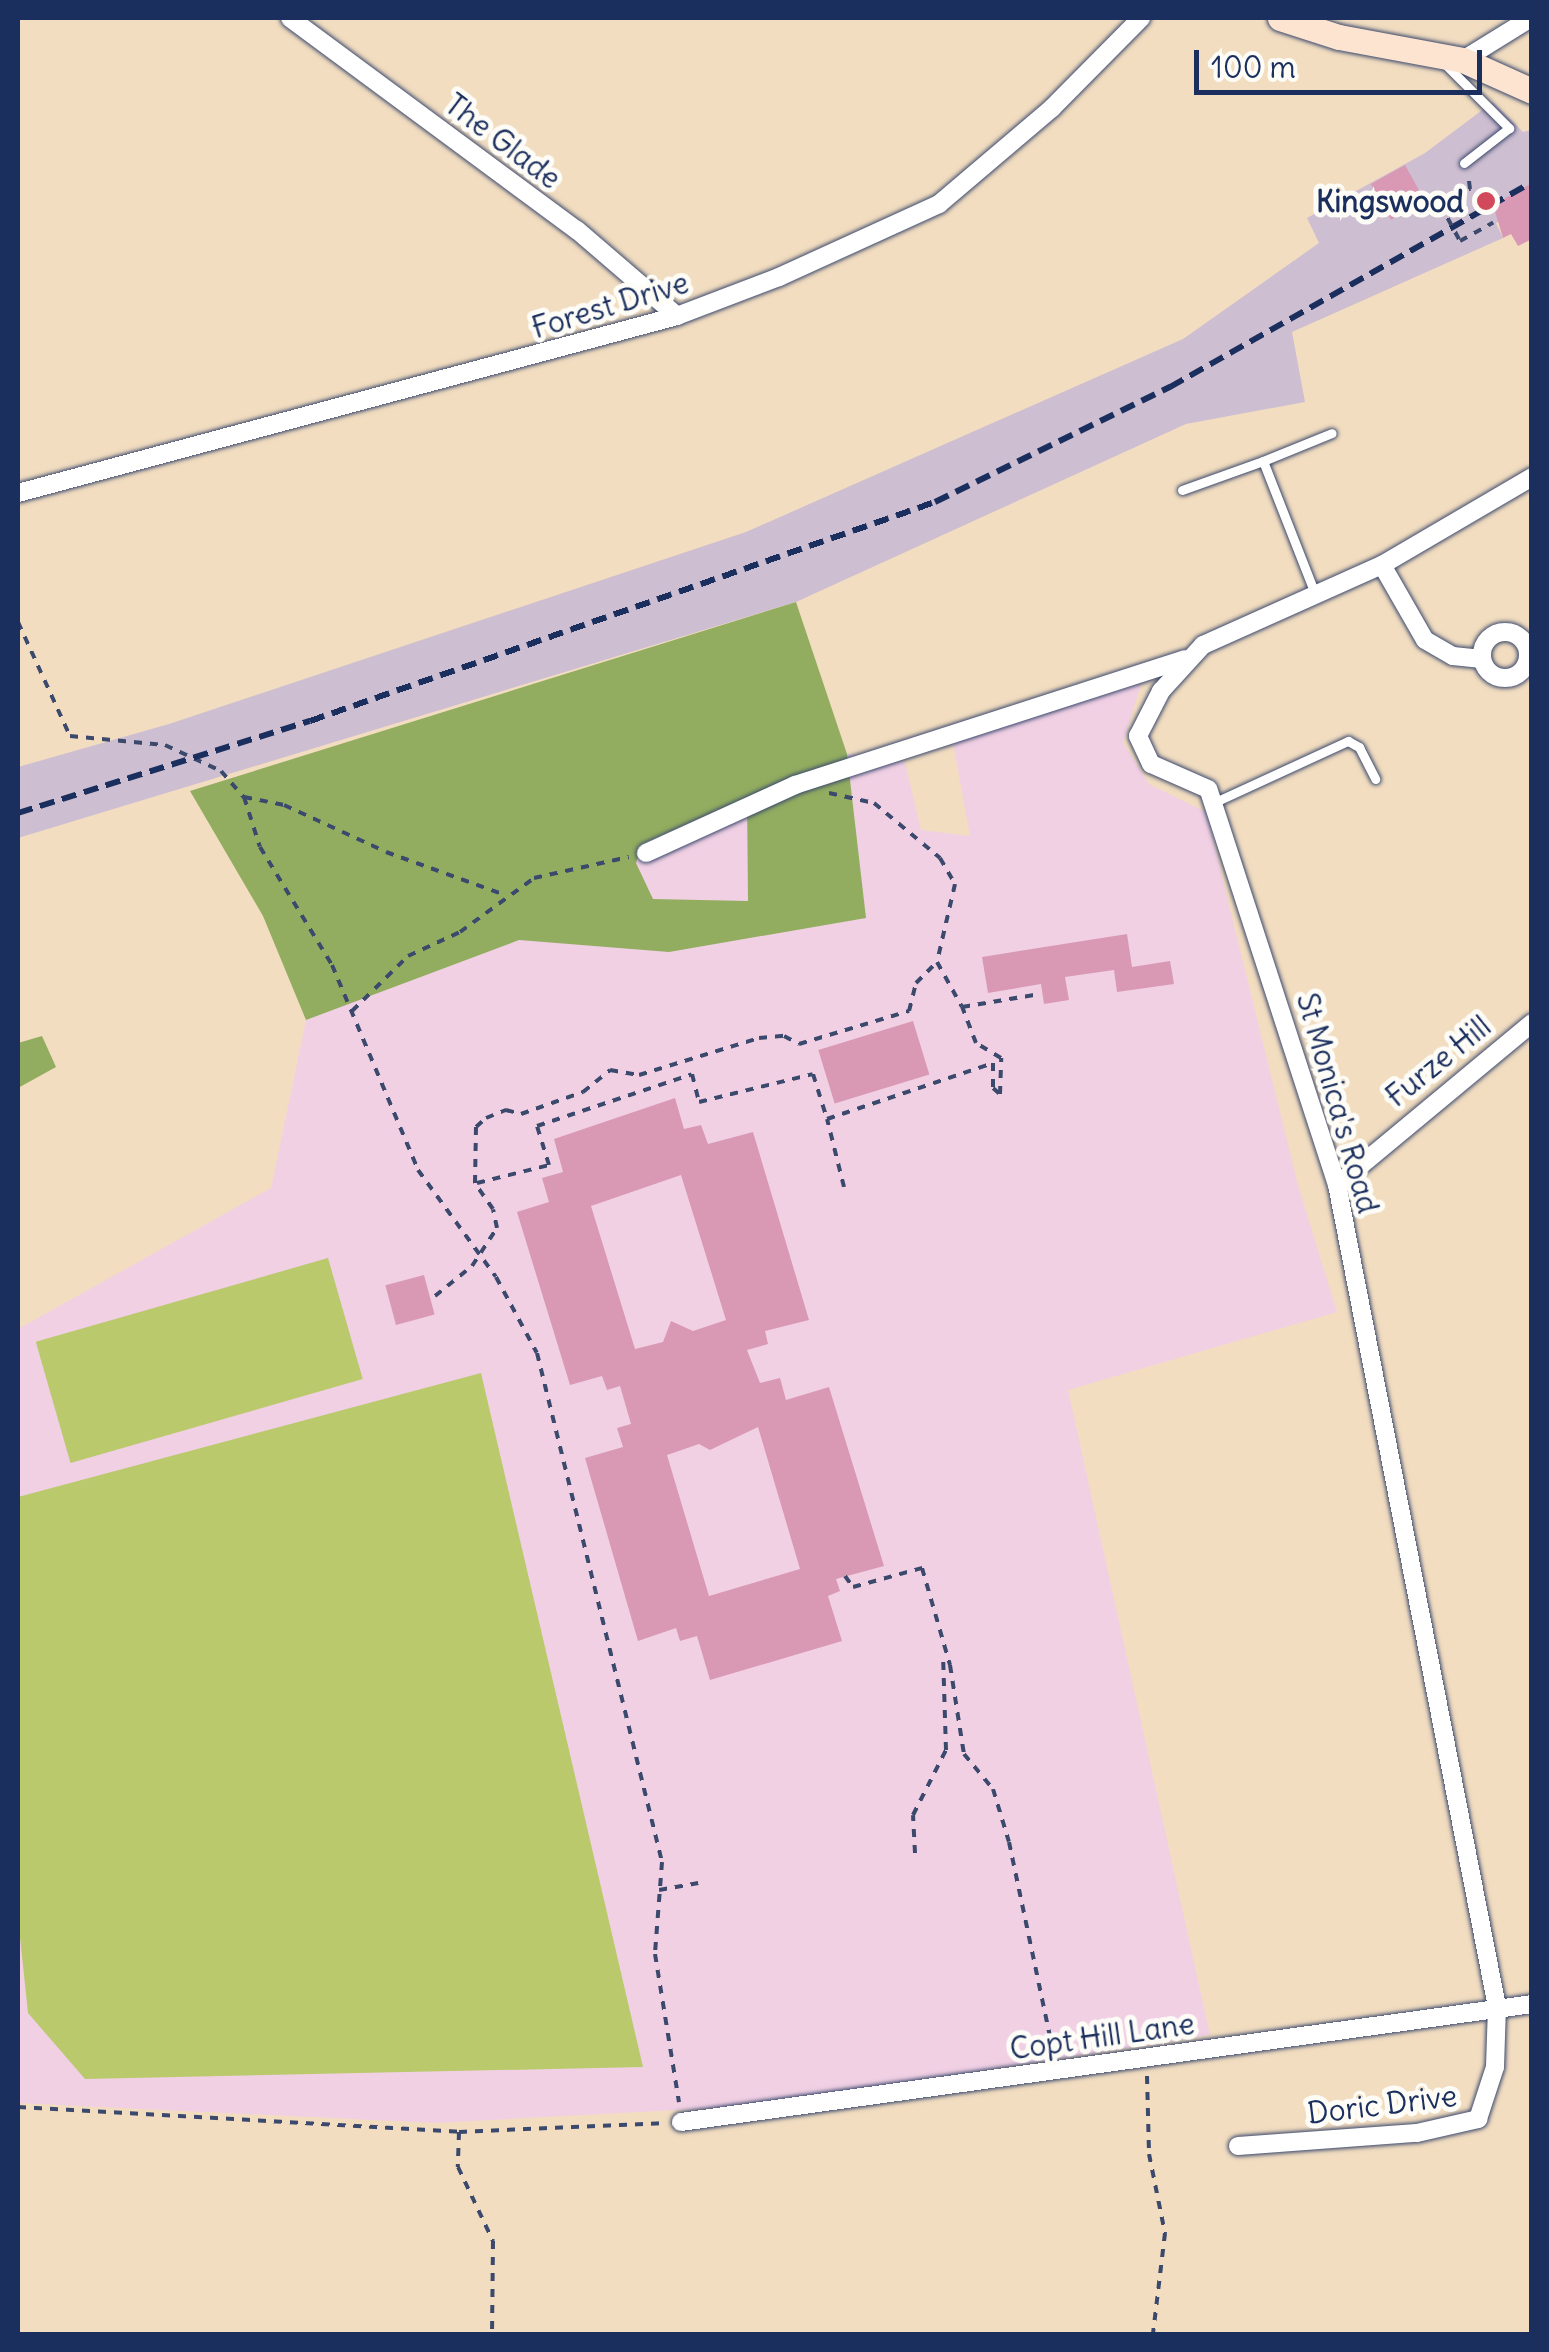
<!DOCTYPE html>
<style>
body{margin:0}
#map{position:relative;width:1549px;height:2352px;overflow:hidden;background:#f2ddc0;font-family:Delius,sans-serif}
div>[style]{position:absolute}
.built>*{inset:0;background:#f1d0e4}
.industrial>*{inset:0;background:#cebed1}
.green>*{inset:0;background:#b9c96c;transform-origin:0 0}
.forest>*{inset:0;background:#92ad60}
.building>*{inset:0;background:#d999b5;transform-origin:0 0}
.path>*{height:4px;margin-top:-2px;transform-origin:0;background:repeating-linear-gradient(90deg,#3b496d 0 8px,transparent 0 16px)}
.roads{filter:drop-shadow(0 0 2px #3b496d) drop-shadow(0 0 2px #3b496d)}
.lane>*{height:9px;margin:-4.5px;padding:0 4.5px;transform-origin:4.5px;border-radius:4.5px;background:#fff}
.street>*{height:18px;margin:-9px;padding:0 9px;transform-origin:9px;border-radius:9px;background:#fff}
.street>.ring{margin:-9px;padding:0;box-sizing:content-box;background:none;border:18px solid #fff;border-radius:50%}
.secondary>*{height:25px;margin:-12.5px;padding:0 12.5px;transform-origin:12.5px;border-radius:12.5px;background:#fde4d1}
.rail>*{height:6px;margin-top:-3px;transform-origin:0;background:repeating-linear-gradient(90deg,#1b2f5e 0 15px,transparent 0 23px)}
.path-bridge>*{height:4px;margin-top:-2px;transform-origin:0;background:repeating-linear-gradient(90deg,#3b496d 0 8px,transparent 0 16px)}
.dots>*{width:28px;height:28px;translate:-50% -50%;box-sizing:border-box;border:5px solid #fdfcf7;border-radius:50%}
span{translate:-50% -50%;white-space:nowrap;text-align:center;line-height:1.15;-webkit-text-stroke:10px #fdfcf7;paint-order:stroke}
.street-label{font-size:30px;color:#1b2f5e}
.poi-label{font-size:30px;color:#1b2f5e;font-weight:700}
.right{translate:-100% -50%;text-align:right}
.frame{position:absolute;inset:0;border:20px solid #1b2f5e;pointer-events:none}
.scale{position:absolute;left:1194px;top:50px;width:288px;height:45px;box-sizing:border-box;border:5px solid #1b2f5e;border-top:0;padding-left:12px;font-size:30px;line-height:35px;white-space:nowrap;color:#1b2f5e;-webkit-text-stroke:8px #fdfcf7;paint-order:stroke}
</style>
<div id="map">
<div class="built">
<div style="clip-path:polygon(1142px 681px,1123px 743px,1149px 784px,1206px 812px,1298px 1185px,1337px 1312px,1068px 1390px,1210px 2035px,751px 2106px,435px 2123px,18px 2103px,18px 1329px,271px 1188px,306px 1020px,630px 844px,847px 754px,905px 762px,921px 830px,970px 836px,953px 743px)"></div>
</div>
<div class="industrial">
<div style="clip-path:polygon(1493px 102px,1523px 132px,1531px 130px,1531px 203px,1496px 223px,1503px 238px,1292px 332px,1305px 402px,1186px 424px,796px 602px,18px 838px,18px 767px,169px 724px,746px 532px,1183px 339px,1319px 243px,1307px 218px,1425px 153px)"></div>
</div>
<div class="green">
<div style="left:328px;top:1258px;width:126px;height:304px;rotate:74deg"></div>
<div style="clip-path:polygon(481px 1373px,643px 2067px,85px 2079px,28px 2013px,18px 1918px,18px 1497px)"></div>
</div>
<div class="forest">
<div style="clip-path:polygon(evenodd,796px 602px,847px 754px,866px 918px,669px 952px,519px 940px,306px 1020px,263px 916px,190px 791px,796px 602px,747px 797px,748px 901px,653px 899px,636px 863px,642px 844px,747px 797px)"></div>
<div style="clip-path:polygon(42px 1036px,56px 1067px,18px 1088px,18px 1043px)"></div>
</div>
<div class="building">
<div style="left:1405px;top:165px;width:41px;height:39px;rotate:61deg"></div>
<div style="clip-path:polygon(1532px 183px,1532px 239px,1518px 246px,1511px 234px,1503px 238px,1493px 205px)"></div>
<div style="clip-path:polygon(1127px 934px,1132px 967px,1170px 961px,1174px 984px,1117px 992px,1114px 970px,1065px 977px,1069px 1000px,1044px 1004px,1041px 984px,988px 993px,982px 957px)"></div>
<div style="left:913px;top:1021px;width:56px;height:99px;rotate:73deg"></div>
<div style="clip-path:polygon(evenodd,675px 1098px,684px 1129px,701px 1125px,708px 1144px,753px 1132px,809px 1320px,765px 1331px,768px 1344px,747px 1350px,760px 1383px,780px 1378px,786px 1400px,829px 1387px,884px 1566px,836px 1579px,840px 1591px,828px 1596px,842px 1641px,710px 1680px,697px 1636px,680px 1641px,676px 1628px,638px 1641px,585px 1458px,623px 1447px,617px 1428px,631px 1424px,620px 1386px,607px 1390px,602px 1376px,570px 1385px,517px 1212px,549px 1202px,542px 1178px,563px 1172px,554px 1139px,675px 1098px,681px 1175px,726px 1320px,693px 1331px,671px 1321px,663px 1342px,635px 1349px,591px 1206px,681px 1175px,675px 1098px,758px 1427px,800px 1569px,709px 1596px,667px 1455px,699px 1444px,710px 1450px,758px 1427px)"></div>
<div style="left:424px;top:1275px;width:41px;height:40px;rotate:75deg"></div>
</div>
<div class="path">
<div style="left:1440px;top:204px;width:34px;rotate:-27deg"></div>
<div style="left:1470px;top:189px;width:16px;rotate:-97deg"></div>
<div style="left:1460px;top:241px;width:38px;rotate:-29deg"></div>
<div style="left:18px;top:622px;width:125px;rotate:65.5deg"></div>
<div style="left:70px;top:736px;width:95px;rotate:5.4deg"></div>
<div style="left:165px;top:745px;width:62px;rotate:24.9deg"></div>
<div style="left:221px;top:771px;width:35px;rotate:49deg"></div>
<div style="left:244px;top:797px;width:52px;rotate:72.3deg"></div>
<div style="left:260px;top:847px;width:138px;rotate:58.6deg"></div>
<div style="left:332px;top:965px;width:222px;rotate:67.2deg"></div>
<div style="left:418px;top:1170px;width:132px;rotate:53.9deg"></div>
<div style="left:496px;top:1277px;width:86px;rotate:61.7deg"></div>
<div style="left:537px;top:1353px;width:524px;rotate:76.2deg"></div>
<div style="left:662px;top:1862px;width:92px;rotate:94.4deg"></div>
<div style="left:655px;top:1954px;width:150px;rotate:80.8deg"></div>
<div style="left:829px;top:793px;width:46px;rotate:12.5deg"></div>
<div style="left:874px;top:803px;width:86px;rotate:39.8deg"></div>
<div style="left:940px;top:858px;width:30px;rotate:60deg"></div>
<div style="left:955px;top:884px;width:80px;rotate:103deg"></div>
<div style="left:937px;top:962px;width:51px;rotate:60.9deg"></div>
<div style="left:244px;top:797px;width:41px;rotate:11.3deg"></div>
<div style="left:284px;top:805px;width:112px;rotate:24.7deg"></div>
<div style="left:386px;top:852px;width:127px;rotate:19.9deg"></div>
<div style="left:352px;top:1011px;width:78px;rotate:-44.5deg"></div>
<div style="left:408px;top:956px;width:57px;rotate:-24.8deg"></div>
<div style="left:460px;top:932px;width:92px;rotate:-36.1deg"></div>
<div style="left:534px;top:878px;width:97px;rotate:-12.5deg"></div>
<div style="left:477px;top:1183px;width:74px;rotate:-14deg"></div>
<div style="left:549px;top:1165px;width:41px;rotate:-107.1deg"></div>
<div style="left:537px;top:1126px;width:163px;rotate:-18.5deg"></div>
<div style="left:692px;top:1074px;width:29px;rotate:76deg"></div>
<div style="left:699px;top:1102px;width:117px;rotate:-13.8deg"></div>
<div style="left:813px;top:1074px;width:47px;rotate:72.7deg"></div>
<div style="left:844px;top:1187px;width:70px;rotate:-104deg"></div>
<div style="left:827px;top:1119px;width:175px;rotate:-18.6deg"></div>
<div style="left:993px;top:1063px;width:25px;rotate:90deg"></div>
<div style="left:993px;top:1088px;width:9px;rotate:41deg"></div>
<div style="left:1000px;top:1094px;width:36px;rotate:-88deg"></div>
<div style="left:1001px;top:1058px;width:29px;rotate:-149deg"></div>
<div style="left:976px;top:1043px;width:39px;rotate:-111deg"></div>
<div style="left:962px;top:1007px;width:73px;rotate:-9.5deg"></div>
<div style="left:435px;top:1296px;width:48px;rotate:-39deg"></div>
<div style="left:472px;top:1266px;width:45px;rotate:-56.7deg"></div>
<div style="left:497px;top:1228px;width:19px;rotate:-102deg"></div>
<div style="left:493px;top:1209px;width:32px;rotate:-125deg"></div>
<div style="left:475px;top:1183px;width:56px;rotate:-89deg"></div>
<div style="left:476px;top:1127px;width:13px;rotate:-42deg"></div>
<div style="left:486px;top:1118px;width:22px;rotate:-22deg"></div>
<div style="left:506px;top:1110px;width:16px;rotate:15deg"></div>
<div style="left:521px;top:1114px;width:66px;rotate:-19.5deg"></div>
<div style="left:583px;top:1092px;width:35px;rotate:-39deg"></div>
<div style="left:610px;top:1070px;width:29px;rotate:10deg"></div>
<div style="left:639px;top:1075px;width:126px;rotate:-17.1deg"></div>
<div style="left:759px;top:1038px;width:25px;rotate:-5deg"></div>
<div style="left:784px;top:1036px;width:17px;rotate:28deg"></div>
<div style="left:799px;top:1044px;width:115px;rotate:-16.7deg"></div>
<div style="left:909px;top:1011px;width:29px;rotate:-76deg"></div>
<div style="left:916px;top:983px;width:30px;rotate:-45deg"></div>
<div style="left:845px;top:1576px;width:14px;rotate:54deg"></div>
<div style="left:853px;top:1587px;width:72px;rotate:-15.4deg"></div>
<div style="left:922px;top:1568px;width:101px;rotate:73.9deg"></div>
<div style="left:950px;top:1665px;width:90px;rotate:81.1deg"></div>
<div style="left:964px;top:1754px;width:45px;rotate:50.4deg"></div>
<div style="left:993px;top:1789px;width:55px;rotate:73.2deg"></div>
<div style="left:1009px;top:1842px;width:213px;rotate:78.1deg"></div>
<div style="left:915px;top:1853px;width:38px;rotate:-93deg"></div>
<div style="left:913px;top:1815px;width:73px;rotate:-63.1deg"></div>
<div style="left:946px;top:1750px;width:94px;rotate:-91.8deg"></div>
<div style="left:659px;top:1890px;width:40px;rotate:-10deg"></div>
<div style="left:1147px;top:2076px;width:78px;rotate:88.5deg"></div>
<div style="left:1149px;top:2154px;width:81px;rotate:78.6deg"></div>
<div style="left:1165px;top:2233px;width:102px;rotate:96.8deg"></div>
<div style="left:18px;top:2107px;width:442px;rotate:3.2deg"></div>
<div style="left:459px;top:2132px;width:203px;rotate:-2.5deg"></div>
<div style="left:459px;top:2132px;width:35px;rotate:92deg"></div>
<div style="left:458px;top:2167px;width:82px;rotate:64.7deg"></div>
<div style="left:493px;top:2241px;width:93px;rotate:90.6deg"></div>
</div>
<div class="roads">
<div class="lane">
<div style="left:1445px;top:64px;width:91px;rotate:45deg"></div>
<div style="left:1509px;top:128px;width:57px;rotate:142.1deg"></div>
<div style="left:1263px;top:461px;width:74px;rotate:-22.1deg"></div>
<div style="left:1182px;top:490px;width:86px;rotate:-19.7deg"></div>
<div style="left:1263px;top:461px;width:143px;rotate:68.6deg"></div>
<div style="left:1213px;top:803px;width:149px;rotate:-24.7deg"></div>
<div style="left:1348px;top:741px;width:13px;rotate:29deg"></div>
<div style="left:1359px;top:747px;width:36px;rotate:63deg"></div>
</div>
<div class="street">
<div style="left:290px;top:18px;width:357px;rotate:36.5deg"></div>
<div style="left:577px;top:230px;width:132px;rotate:40.7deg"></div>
<div style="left:1463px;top:60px;width:80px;rotate:-31.7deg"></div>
<div style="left:18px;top:493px;width:682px;rotate:-15.03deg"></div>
<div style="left:677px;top:316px;width:109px;rotate:-20.9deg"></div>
<div style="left:779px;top:277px;width:176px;rotate:-24.5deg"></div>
<div style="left:939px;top:204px;width:148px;rotate:-40.3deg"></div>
<div style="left:1052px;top:108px;width:127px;rotate:-45.3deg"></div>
<div style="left:1382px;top:565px;width:86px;rotate:60.2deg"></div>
<div style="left:1425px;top:640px;width:32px;rotate:30deg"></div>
<div style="left:1453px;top:656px;width:29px;rotate:6deg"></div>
<div class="ring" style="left:1482px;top:632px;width:28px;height:28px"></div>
<div style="left:646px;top:853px;width:164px;rotate:-24.5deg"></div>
<div style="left:795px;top:785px;width:410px;rotate:-17.9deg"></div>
<div style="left:1337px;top:1185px;width:254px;rotate:-39.7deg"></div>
<div style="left:681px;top:2122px;width:859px;rotate:-7.89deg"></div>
<div style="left:1238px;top:2146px;width:179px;rotate:-4.2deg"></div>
<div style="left:1417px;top:2133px;width:63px;rotate:-12.9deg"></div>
<div style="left:1478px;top:2119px;width:55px;rotate:-71.9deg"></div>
<div style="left:1495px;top:2067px;width:60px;rotate:-88.1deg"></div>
<div style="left:1497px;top:2007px;width:837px;rotate:-101.01deg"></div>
<div style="left:1337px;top:1185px;width:416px;rotate:-108deg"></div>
<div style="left:1208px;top:789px;width:62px;rotate:-156.3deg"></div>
<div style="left:1151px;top:764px;width:31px;rotate:-115deg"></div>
<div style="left:1138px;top:736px;width:51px;rotate:-62.9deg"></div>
<div style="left:1161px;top:691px;width:62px;rotate:-47.6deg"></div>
<div style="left:1203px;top:645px;width:196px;rotate:-24.1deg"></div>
<div style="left:1382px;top:565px;width:174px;rotate:-30.4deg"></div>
</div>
<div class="secondary">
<div style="left:1280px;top:18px;width:62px;rotate:17.9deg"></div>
<div style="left:1339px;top:37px;width:126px;rotate:10.5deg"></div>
<div style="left:1463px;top:60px;width:76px;rotate:24.2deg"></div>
</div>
</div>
<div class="rail">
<div style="left:18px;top:813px;width:306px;rotate:-17.5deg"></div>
<div style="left:310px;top:721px;width:662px;rotate:-19.31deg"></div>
<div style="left:935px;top:502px;width:262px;rotate:-26.1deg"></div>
<div style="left:1170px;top:387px;width:416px;rotate:-29.5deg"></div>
</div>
<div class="path-bridge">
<div style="left:1440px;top:204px;width:42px;rotate:61.6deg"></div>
</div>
<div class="dots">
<div style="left:1486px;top:201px;background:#d1495b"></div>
</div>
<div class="street-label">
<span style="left:503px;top:141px;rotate:37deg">The Glade</span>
<span style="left:610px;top:305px;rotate:-17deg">Forest Drive</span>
<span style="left:1438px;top:1061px;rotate:-39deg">Furze Hill</span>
<span style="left:1338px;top:1103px;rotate:74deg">St Monica's Road</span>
<span style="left:1102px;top:2036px;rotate:-8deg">Copt Hill Lane</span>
<span style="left:1382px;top:2104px;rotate:-7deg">Doric Drive</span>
</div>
<div class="poi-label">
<span class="right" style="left:1464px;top:201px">Kingswood</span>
</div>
<div class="frame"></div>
<div class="scale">100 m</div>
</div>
